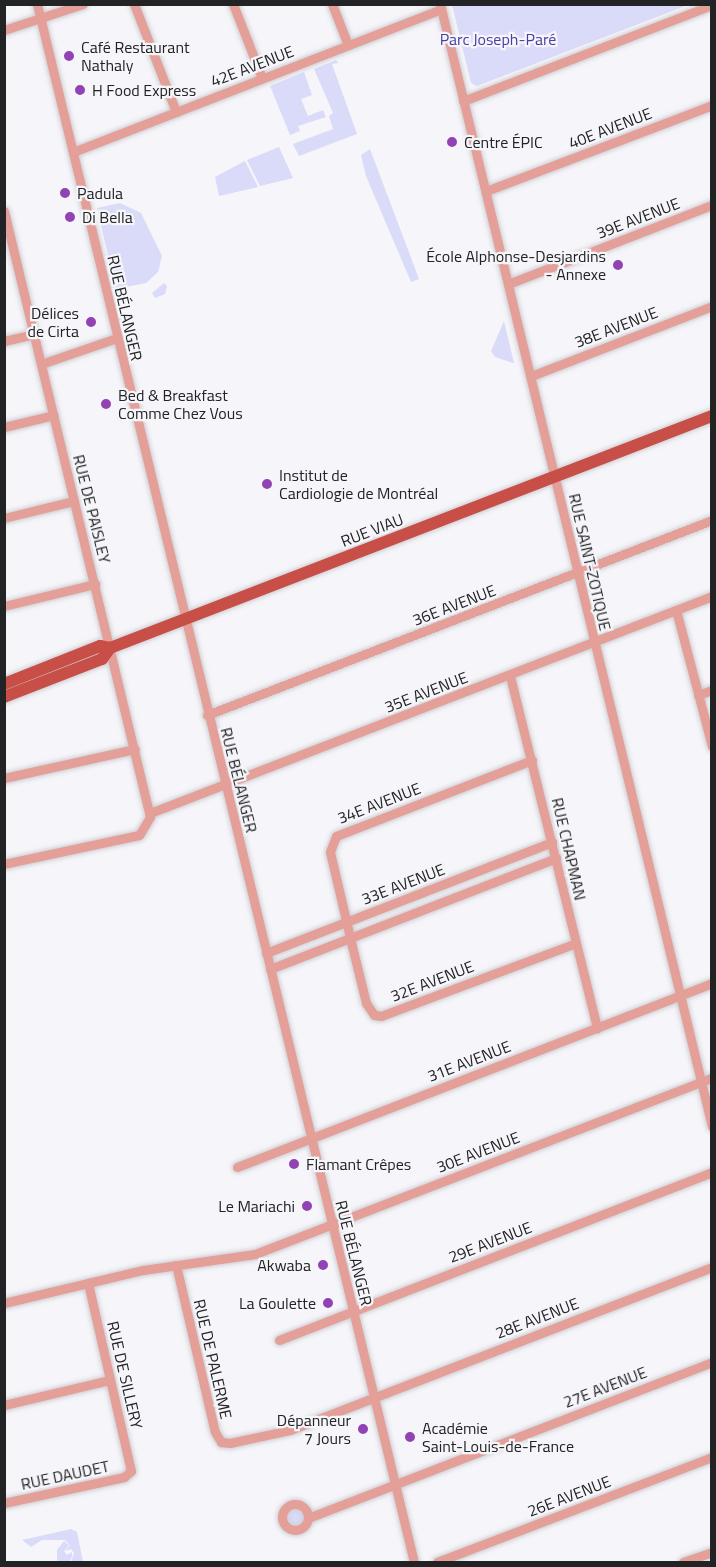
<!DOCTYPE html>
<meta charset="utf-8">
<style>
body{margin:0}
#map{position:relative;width:716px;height:1567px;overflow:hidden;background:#f5f5fa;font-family:"Titillium Web",sans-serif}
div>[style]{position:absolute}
.green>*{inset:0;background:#d9dbf9}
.round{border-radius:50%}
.roads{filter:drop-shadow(0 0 2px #cfcfd3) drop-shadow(0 0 2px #cfcfd3)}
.minor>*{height:9px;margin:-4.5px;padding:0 4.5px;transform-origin:4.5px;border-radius:4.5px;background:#e49f98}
.minor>.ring{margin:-4.5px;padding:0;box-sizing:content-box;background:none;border:9px solid #e49f98;border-radius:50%}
.major>*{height:12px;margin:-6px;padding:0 6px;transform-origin:6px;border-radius:6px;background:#c84e48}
.dots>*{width:16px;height:16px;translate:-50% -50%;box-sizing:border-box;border:3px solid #f5f5fa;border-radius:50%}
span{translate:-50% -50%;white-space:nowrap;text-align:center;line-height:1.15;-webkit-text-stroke:4.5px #f5f5fa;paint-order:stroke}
.park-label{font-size:16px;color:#4a3ea2}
.poi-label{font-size:16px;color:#222324}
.left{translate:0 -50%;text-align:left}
.right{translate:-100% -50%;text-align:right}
.street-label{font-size:16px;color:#222324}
.frame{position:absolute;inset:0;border:6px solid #222324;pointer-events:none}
</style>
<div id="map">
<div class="green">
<div style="clip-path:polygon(452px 5px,452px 4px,688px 5px,477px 86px,471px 83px)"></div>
<div style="clip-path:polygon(336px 60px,338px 63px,332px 64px,357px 134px,299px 156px,293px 144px,333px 129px,329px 116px,333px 113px,314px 69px)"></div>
<div style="clip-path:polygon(304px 72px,312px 95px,301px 99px,308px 116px,323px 110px,326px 117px,298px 126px,300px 131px,290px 135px,270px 86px)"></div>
<div style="clip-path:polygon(279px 147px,293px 178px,260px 186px,247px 160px)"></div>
<div style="clip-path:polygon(370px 149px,419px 279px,411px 282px,366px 176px,361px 155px)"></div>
<div style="clip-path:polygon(245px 161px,258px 187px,219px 196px,215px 177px)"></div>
<div style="clip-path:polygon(120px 203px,141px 213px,162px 256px,158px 272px,146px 283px,116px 289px,97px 208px)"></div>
<div style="clip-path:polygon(164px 283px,167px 286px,165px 294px,155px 298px,152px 293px)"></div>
<div style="clip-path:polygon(504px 321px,514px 363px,513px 363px,495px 357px,491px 351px)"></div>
<div class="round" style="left:287px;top:1508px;width:18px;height:18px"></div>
<div style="clip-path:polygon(71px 1529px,77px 1532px,83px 1562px,71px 1562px,74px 1553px,71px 1549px,65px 1551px,70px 1545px,65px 1540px,42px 1540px,31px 1547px,22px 1540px)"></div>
<div style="clip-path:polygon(64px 1541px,69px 1545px,64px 1551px,67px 1555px,72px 1552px,72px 1557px,69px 1562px,57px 1562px,57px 1550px)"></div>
</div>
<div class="roads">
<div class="minor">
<div style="left:37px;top:4px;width:1603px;rotate:76.4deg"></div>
<div style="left:134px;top:4px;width:116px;rotate:68.7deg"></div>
<div style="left:233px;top:4px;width:79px;rotate:68.6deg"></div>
<div style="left:332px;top:4px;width:44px;rotate:68.7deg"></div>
<div style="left:440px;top:4px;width:1155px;rotate:76.38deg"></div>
<div style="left:4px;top:30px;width:83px;rotate:-18.2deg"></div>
<div style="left:463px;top:101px;width:267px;rotate:-21.1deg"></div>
<div style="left:73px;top:152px;width:395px;rotate:-21.2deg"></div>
<div style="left:486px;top:191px;width:242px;rotate:-20.8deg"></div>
<div style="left:4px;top:211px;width:623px;rotate:76.45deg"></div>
<div style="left:150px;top:817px;width:21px;rotate:121deg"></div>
<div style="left:139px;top:835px;width:138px;rotate:167.9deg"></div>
<div style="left:508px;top:284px;width:219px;rotate:-21.2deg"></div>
<div style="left:4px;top:341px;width:31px;rotate:-13deg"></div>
<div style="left:41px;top:364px;width:80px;rotate:-18.9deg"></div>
<div style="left:531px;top:376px;width:194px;rotate:-21.1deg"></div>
<div style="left:4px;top:427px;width:51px;rotate:-13.5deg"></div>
<div style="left:4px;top:518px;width:72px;rotate:-13.7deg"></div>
<div style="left:4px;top:606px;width:94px;rotate:-13.6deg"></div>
<div style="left:676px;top:610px;width:141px;rotate:75.2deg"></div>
<div style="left:510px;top:676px;width:363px;rotate:76.1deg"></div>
<div style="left:698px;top:695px;width:15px;rotate:-20deg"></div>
<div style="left:207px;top:715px;width:541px;rotate:-21.11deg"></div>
<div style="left:532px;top:760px;width:210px;rotate:158.8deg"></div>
<div style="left:336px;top:836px;width:17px;rotate:111deg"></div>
<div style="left:330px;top:852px;width:97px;rotate:76.8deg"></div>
<div style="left:352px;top:946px;width:59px;rotate:76.2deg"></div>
<div style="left:366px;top:1003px;width:14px;rotate:56deg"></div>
<div style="left:374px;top:1015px;width:7px;rotate:8deg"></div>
<div style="left:381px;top:1016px;width:208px;rotate:-20.5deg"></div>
<div style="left:4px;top:778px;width:134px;rotate:-12.5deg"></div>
<div style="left:150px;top:813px;width:602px;rotate:-21.11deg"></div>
<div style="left:266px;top:953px;width:307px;rotate:-21.2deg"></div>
<div style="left:270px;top:969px;width:307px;rotate:-21.2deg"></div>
<div style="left:237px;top:1167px;width:509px;rotate:-21.17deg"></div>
<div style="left:176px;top:1265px;width:171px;rotate:76.9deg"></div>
<div style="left:215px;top:1432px;width:12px;rotate:59deg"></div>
<div style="left:221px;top:1442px;width:9px;rotate:6deg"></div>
<div style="left:230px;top:1443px;width:61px;rotate:-12.2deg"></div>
<div style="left:290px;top:1430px;width:452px;rotate:-21.1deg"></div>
<div style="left:4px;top:1303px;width:143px;rotate:-13.4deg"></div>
<div style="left:143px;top:1270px;width:113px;rotate:-8.1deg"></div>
<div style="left:255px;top:1254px;width:490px;rotate:-21.1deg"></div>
<div style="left:279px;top:1340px;width:464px;rotate:-21.2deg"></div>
<div style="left:4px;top:1405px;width:109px;rotate:-13.3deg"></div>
<div style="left:4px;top:1503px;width:123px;rotate:-12.2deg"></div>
<div style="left:124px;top:1477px;width:9px;rotate:-41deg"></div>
<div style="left:131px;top:1471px;width:193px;rotate:-102.9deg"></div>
<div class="ring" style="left:282px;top:1504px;width:17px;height:17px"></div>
<div style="left:308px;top:1518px;width:433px;rotate:-21.1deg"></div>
<div style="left:437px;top:1562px;width:294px;rotate:-20.9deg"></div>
<div style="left:683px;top:1562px;width:31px;rotate:-19deg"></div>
</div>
<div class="major">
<div style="left:110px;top:648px;width:645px;rotate:-21.08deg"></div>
<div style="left:4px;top:684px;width:103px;rotate:-21.6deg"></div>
<div style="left:100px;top:646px;width:10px;rotate:11deg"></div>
<div style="left:4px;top:697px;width:105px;rotate:-21.2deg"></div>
<div style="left:102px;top:659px;width:14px;rotate:-54deg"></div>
</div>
</div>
<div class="dots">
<div style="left:69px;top:56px;background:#9143b3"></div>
<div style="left:80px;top:90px;background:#9143b3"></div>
<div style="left:452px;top:142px;background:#9143b3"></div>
<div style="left:65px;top:193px;background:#9143b3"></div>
<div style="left:70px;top:217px;background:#9143b3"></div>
<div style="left:618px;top:265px;background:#9143b3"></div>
<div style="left:91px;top:322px;background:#9143b3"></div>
<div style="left:106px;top:404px;background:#9143b3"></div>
<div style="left:267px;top:484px;background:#9143b3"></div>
<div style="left:294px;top:1164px;background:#9143b3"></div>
<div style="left:307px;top:1206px;background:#9143b3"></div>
<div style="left:323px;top:1265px;background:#9143b3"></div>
<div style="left:328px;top:1303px;background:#9143b3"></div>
<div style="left:363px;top:1429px;background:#9143b3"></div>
<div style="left:410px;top:1437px;background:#9143b3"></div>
</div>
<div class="park-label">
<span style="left:498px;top:39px">Parc Joseph-Paré</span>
</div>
<div class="poi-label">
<span class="left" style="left:81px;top:56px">Café Restaurant<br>Nathaly</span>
<span class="left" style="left:92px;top:90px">H Food Express</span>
<span class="left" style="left:464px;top:142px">Centre ÉPIC</span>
<span class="left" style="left:77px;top:193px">Padula</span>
<span class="left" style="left:82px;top:217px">Di Bella</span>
<span class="right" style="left:606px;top:265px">École Alphonse-Desjardins<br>- Annexe</span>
<span class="right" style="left:79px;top:322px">Délices<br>de Cirta</span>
<span class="left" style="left:118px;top:404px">Bed &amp; Breakfast<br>Comme Chez Vous</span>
<span class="left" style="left:279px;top:484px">Institut de<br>Cardiologie de Montréal</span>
<span class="left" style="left:306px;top:1164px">Flamant Crêpes</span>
<span class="right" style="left:295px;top:1206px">Le Mariachi</span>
<span class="right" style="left:311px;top:1265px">Akwaba</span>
<span class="right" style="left:316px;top:1303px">La Goulette</span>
<span class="right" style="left:351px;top:1429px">Dépanneur<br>7 Jours</span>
<span class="left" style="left:422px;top:1437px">Académie<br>Saint-Louis-de-France</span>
</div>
<div class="street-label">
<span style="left:252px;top:66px;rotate:-21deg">42E AVENUE</span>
<span style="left:610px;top:128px;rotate:-21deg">40E AVENUE</span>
<span style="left:638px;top:218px;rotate:-21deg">39E AVENUE</span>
<span style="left:125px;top:308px;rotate:77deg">RUE BÉLANGER</span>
<span style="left:616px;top:327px;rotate:-21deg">38E AVENUE</span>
<span style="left:92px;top:509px;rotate:76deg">RUE DE PAISLEY</span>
<span style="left:372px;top:530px;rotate:-21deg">RUE VIAU</span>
<span style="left:590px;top:562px;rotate:77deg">RUE SAINT-ZOTIQUE</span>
<span style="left:454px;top:605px;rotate:-21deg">36E AVENUE</span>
<span style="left:426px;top:692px;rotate:-21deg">35E AVENUE</span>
<span style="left:239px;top:780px;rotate:76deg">RUE BÉLANGER</span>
<span style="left:379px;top:803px;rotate:-21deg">34E AVENUE</span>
<span style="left:569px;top:849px;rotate:77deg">RUE CHAPMAN</span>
<span style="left:403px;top:884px;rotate:-21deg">33E AVENUE</span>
<span style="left:432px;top:981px;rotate:-21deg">32E AVENUE</span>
<span style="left:469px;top:1061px;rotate:-21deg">31E AVENUE</span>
<span style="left:478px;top:1152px;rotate:-21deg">30E AVENUE</span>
<span style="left:490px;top:1242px;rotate:-21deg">29E AVENUE</span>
<span style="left:354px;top:1253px;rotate:76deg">RUE BÉLANGER</span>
<span style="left:537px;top:1318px;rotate:-21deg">28E AVENUE</span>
<span style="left:213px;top:1359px;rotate:77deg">RUE DE PALERME</span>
<span style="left:125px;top:1375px;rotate:77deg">RUE DE SILLERY</span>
<span style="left:605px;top:1387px;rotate:-21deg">27E AVENUE</span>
<span style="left:65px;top:1475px;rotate:-12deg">RUE DAUDET</span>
<span style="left:569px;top:1496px;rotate:-21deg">26E AVENUE</span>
</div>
<div class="frame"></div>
</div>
